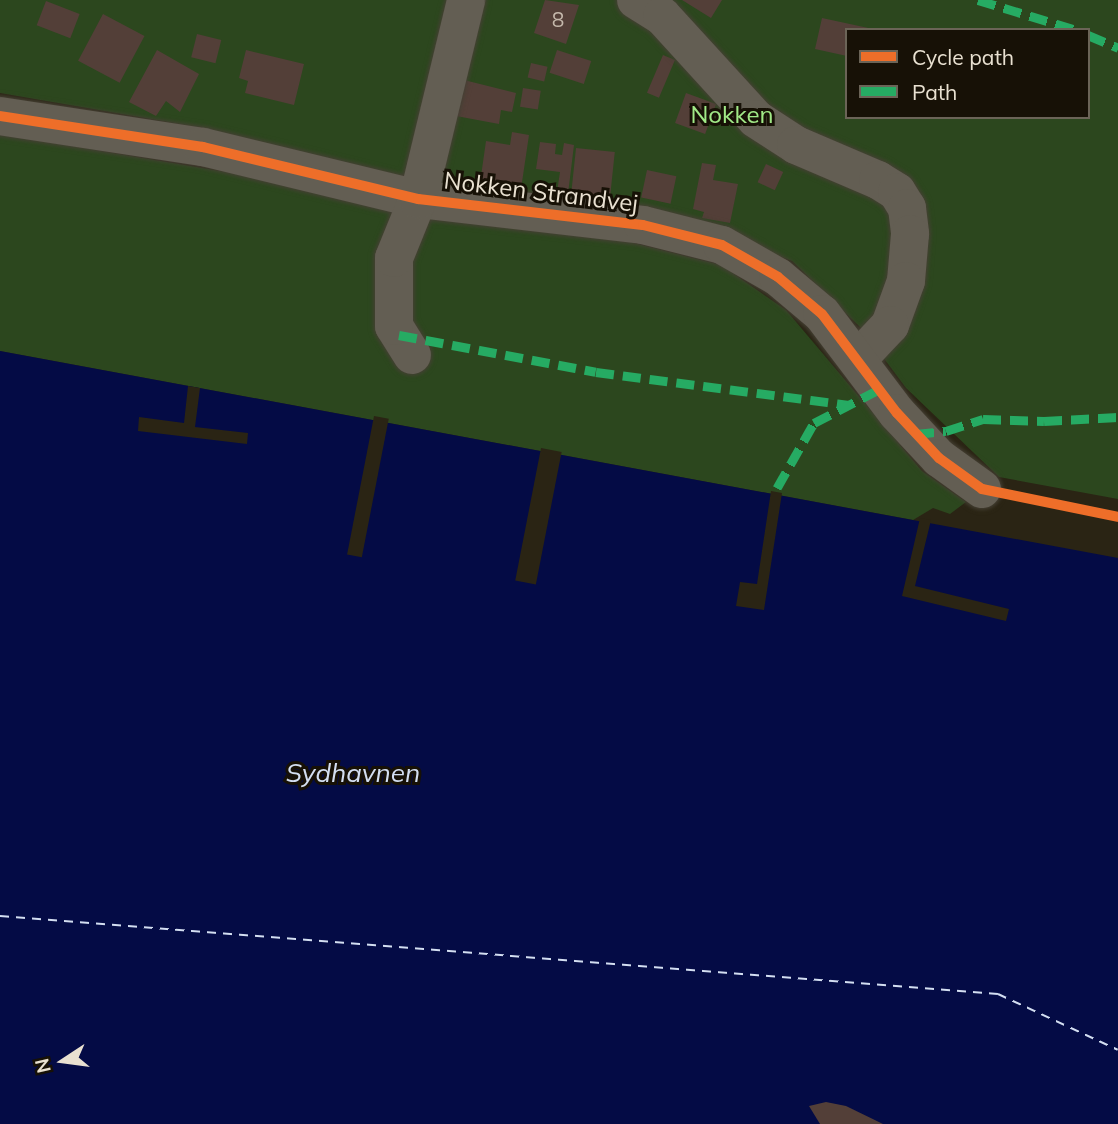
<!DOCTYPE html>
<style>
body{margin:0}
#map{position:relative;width:1118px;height:1124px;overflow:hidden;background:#2a2414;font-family:Mulish,sans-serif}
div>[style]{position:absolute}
.green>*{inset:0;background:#2c471e}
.water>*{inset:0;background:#040b45}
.pier>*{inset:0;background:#2a2414;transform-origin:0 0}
.ferry>*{height:2px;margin-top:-1px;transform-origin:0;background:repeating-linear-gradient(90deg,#d3def1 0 9px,transparent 0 16px)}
.building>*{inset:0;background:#533f38;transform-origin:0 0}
.roads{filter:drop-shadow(0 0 2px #454034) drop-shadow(0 0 2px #454034)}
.minor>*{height:38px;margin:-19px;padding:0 19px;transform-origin:19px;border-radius:19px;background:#635e53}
.quiet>*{height:9px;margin-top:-4.5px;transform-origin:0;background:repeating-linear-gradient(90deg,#26ab63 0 18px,transparent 0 27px)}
.cycleway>*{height:10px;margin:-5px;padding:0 5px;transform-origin:5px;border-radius:5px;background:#ee6e29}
span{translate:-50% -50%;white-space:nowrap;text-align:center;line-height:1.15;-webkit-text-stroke:6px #171106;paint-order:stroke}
.number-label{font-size:21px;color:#c4b8ab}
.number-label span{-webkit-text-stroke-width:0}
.park-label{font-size:24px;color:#a1e987}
.street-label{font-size:24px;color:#e9e1d1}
.water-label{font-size:26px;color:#d3def1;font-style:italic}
.legend{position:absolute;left:845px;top:28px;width:245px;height:91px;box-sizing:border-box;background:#171106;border:2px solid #6b6457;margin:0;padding:9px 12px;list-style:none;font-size:21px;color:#e9e1d1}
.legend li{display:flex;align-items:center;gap:14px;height:35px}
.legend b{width:35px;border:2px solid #6b6457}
.north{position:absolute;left:28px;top:1026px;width:70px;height:70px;-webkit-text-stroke:5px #171106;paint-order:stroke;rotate:257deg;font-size:19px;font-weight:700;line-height:28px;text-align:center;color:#e9e1d1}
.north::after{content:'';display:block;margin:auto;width:24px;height:32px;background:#e9e1d1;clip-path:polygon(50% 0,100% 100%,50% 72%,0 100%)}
</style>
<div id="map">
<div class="green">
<div style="clip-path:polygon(evenodd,0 0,1118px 0,1118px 499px,999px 477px,906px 388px,861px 328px,792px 261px,685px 220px,441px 186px,203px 128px,0 93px,0 0,847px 30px,1088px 30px,1088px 117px,847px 117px,847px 30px)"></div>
<div style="clip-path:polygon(0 134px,606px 236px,721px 265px,786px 310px,922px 471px,966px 502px,950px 514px,933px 508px,913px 520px,0 351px)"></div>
</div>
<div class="water">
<div style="clip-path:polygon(0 351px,1118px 558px,1118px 1124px,0 1124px)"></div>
</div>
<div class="pier">
<div style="clip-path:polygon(188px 386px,200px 388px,195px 427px,248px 433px,247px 444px,138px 431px,139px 417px,184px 423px)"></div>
<div style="left:374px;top:416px;width:15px;height:141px;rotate:11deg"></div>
<div style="left:541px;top:448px;width:21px;height:135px;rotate:11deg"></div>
<div style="clip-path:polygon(771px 491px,782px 493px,764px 610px,736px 606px,740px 582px,757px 584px)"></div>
<div style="clip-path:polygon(920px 518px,931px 520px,915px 586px,1009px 609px,1006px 621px,902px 596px)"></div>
</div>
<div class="ferry">
<div style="left:0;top:916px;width:1001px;rotate:4.47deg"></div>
<div style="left:998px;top:994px;width:132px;rotate:25deg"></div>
</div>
<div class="building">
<div style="clip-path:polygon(545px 0,579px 5px,566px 44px,534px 33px)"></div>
<div style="clip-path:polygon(682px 0,722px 0,711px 18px)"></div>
<div style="left:46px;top:1px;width:36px;height:26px;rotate:21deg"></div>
<div style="left:103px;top:14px;width:47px;height:53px;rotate:28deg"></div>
<div style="clip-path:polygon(822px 18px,873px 29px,872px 30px,847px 30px,847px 56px,815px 49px)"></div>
<div style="left:197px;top:34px;width:25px;height:24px;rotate:14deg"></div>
<div style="clip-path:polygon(157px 50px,199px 74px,180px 112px,166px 101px,156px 116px,129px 102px)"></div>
<div style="clip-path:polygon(246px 50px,304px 64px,294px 105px,245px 93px,248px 81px,239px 78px)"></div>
<div style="left:557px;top:50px;width:36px;height:24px;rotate:18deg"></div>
<div style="left:663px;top:55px;width:13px;height:41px;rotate:23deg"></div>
<div style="left:531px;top:63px;width:17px;height:15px;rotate:13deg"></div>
<div style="clip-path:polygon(464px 80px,516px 93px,512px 112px,501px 110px,499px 124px,456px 116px)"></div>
<div style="left:523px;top:88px;width:18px;height:19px;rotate:9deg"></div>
<div style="left:686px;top:93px;width:32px;height:32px;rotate:20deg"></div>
<div style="clip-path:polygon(512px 132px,529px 135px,521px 189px,480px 183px,486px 141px,510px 145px)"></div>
<div style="clip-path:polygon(540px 142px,556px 144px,555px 154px,562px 155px,564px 143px,574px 145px,568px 194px,557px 192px,560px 172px,536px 169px)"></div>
<div style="left:576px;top:148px;width:39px;height:48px;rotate:6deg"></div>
<div style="clip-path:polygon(702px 163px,716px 165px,713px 180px,738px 184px,730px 223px,702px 218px,704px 212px,693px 209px)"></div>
<div style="left:766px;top:164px;width:19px;height:20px;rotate:25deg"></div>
<div style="left:647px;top:170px;width:30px;height:28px;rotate:12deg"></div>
<div style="clip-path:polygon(826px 1102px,846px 1106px,883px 1124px,820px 1124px,809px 1106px)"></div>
</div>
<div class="roads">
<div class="minor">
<div style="left:636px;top:0;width:31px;rotate:32deg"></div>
<div style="left:662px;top:16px;width:139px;rotate:47.6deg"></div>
<div style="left:756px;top:119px;width:48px;rotate:33deg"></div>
<div style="left:796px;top:145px;width:89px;rotate:23.1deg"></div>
<div style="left:878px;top:180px;width:22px;rotate:32deg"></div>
<div style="left:897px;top:192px;width:19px;rotate:58deg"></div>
<div style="left:907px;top:208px;width:26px;rotate:83deg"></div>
<div style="left:910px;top:234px;width:47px;rotate:94.9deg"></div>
<div style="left:906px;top:281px;width:47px;rotate:110deg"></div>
<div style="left:890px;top:325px;width:47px;rotate:133.3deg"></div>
<div style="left:0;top:116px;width:205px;rotate:8.7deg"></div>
<div style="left:203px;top:147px;width:221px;rotate:13.6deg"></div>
<div style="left:418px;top:199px;width:226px;rotate:6.6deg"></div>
<div style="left:643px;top:225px;width:81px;rotate:14.2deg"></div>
<div style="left:722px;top:245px;width:64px;rotate:29.7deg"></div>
<div style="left:778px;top:277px;width:57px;rotate:40.1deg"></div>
<div style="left:822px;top:314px;width:124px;rotate:52.9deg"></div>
<div style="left:897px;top:413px;width:62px;rotate:47deg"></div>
<div style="left:939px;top:458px;width:53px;rotate:35.8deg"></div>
<div style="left:412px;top:355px;width:34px;rotate:-122deg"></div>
<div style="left:394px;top:326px;width:68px;rotate:-90deg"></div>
<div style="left:394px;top:258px;width:64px;rotate:-67.9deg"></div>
<div style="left:418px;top:199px;width:205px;rotate:-76.4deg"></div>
</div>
</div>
<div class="quiet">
<div style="left:978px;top:0;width:103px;rotate:16.9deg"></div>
<div style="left:1088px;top:35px;width:33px;rotate:23deg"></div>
<div style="left:399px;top:335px;width:200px;rotate:10.6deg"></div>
<div style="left:596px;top:372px;width:255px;rotate:7.4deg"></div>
<div style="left:916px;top:434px;width:30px;rotate:-6deg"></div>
<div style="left:946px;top:431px;width:39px;rotate:-18deg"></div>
<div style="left:983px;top:419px;width:61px;rotate:1.9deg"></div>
<div style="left:1044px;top:421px;width:74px;rotate:-3.1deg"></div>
<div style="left:777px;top:488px;width:75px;rotate:-60.4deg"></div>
<div style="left:814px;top:423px;width:74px;rotate:-27.3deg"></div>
</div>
<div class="cycleway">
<div style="left:0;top:116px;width:205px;rotate:8.7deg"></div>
<div style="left:203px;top:147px;width:221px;rotate:13.6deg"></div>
<div style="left:418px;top:199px;width:226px;rotate:6.6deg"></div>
<div style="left:643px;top:225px;width:81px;rotate:14.2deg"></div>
<div style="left:722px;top:245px;width:64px;rotate:29.7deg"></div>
<div style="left:778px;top:277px;width:57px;rotate:40.1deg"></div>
<div style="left:822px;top:314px;width:124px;rotate:52.9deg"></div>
<div style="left:897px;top:413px;width:62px;rotate:47deg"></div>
<div style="left:939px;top:458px;width:53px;rotate:35.8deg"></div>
<div style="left:982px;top:489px;width:139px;rotate:11.6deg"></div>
</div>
<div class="number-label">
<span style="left:558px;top:19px">8</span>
</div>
<div class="park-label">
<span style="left:732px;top:115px">Nokken</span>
</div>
<div class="street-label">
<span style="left:541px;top:192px;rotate:7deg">Nokken Strandvej</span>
</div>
<div class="water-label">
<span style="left:353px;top:773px">Sydhavnen</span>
</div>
<ul class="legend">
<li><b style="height:9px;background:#ee6e29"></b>Cycle path</li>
<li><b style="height:9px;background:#26ab63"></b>Path</li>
</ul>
<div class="north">N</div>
</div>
